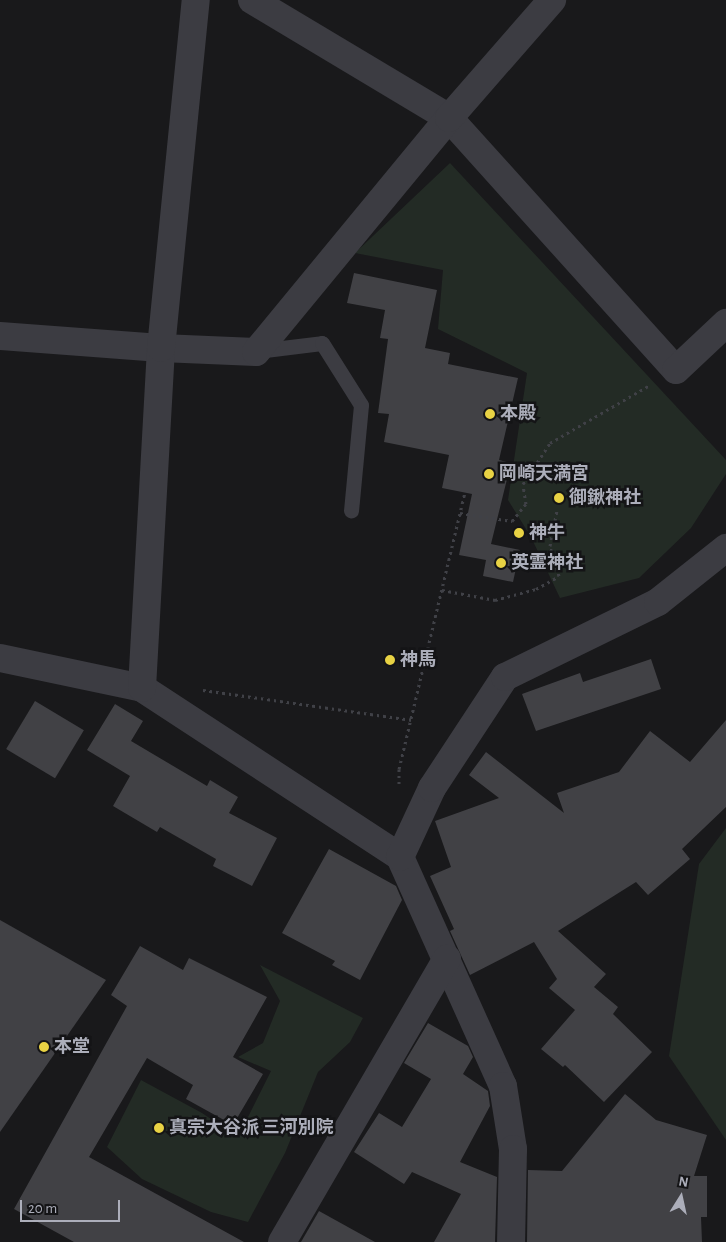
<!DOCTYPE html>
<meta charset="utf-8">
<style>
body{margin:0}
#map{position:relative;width:726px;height:1242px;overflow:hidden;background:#19191b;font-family:"Alegreya Sans","Noto Sans JP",sans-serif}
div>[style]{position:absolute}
.green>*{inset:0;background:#232b25}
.building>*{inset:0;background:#414145;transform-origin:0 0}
.path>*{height:3px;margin-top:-1.5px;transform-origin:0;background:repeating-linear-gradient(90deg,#404147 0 2.5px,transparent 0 6.5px)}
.lane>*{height:15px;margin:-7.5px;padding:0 7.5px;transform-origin:7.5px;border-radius:7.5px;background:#3c3c42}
.street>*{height:28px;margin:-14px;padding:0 14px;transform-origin:14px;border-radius:14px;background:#3c3c42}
.dots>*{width:14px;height:14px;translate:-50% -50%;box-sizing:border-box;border:2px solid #141416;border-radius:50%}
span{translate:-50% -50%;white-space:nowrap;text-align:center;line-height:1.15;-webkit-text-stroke:5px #141416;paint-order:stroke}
.poi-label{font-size:18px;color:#acaeba;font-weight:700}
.left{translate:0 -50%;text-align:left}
.north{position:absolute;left:656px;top:1172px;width:50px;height:50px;-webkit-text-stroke:4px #141416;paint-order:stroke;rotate:10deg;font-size:14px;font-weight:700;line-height:20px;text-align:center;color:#acaeba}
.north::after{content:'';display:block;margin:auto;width:18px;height:22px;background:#acaeba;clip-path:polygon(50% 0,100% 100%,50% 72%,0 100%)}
.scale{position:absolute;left:20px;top:1200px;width:100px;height:22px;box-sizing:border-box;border:2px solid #acaeba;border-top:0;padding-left:6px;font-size:15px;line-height:18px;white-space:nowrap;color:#acaeba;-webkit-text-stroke:4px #141416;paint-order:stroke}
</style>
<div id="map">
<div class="green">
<div style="clip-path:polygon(450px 163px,726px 460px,726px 474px,691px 528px,639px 578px,560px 598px,531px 537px,508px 500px,527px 373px,438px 329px,443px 270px,355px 253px)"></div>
<div style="clip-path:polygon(726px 828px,726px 1140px,669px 1056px,699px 864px)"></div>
<div style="clip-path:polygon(260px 965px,363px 1018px,350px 1042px,318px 1072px,285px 1153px,248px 1222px,211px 1212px,142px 1179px,107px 1147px,141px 1080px,202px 1113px,238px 1137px,271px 1071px,238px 1057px,263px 1043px,280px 1001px)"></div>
</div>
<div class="building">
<div style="clip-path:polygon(354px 273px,437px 290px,425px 348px,450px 353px,448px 364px,518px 378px,499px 460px,511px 463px,491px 544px,520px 550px,513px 582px,483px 576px,486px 560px,459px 555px,472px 494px,442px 488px,449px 455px,384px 442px,389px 414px,378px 413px,388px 339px,380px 338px,385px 310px,347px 303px)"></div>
<div style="clip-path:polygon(651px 659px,661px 689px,536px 731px,522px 694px,580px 673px,583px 682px)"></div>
<div style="left:35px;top:701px;width:57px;height:56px;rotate:31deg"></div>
<div style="clip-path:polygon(115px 704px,143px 721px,131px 741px,207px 786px,210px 780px,238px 797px,229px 813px,277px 838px,252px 886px,213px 866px,216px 859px,160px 827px,157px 832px,113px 806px,130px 776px,87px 750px)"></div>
<div style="clip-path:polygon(726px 720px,726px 807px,682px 849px,690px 859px,648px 895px,636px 882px,558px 931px,606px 974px,594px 987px,618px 1007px,613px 1014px,652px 1052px,604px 1102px,565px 1065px,563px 1067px,541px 1049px,575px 1010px,549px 988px,557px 979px,534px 942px,470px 975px,450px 931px,454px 929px,430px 876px,451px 867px,435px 821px,499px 798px,469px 775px,486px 752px,564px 813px,557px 793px,619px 772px,650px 731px,690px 762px)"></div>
<div style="clip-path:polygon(329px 849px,396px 886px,402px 900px,360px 980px,332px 965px,335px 961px,282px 933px)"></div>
<div style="clip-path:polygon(0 920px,106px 980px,0 1132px)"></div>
<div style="clip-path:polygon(140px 946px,183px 970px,189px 958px,267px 997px,233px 1057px,263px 1074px,233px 1125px,186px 1099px,193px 1085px,147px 1058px,89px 1157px,244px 1242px,74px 1242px,14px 1209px,127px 1006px,111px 995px)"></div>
<div style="clip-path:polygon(428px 1023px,468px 1046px,473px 1057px,463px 1074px,488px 1091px,490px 1106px,460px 1162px,497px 1177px,495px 1242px,434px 1242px,461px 1194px,412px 1172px,404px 1184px,354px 1152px,379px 1113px,402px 1127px,431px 1079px,404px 1063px)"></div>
<div style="clip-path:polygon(625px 1094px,656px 1120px,707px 1135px,694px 1176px,707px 1176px,707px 1217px,701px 1217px,702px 1242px,527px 1242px,528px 1170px,562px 1171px)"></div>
<div style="clip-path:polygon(319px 1211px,375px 1242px,301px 1242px)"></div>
</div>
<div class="path">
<div style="left:460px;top:513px;width:53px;rotate:8.7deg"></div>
<div style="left:512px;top:521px;width:22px;rotate:-51deg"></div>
<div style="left:526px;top:504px;width:20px;rotate:-99deg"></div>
<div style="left:523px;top:484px;width:49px;rotate:-56.6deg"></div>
<div style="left:550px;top:443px;width:116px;rotate:-30.1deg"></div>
<div style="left:442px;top:590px;width:54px;rotate:10.7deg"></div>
<div style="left:495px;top:600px;width:42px;rotate:-15deg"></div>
<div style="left:536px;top:589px;width:26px;rotate:-29deg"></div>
<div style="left:559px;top:576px;width:31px;rotate:-107deg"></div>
<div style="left:550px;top:546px;width:36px;rotate:-79deg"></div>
<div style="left:203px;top:690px;width:211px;rotate:8.2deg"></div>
<div style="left:399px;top:784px;width:15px;rotate:-90deg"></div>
<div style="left:399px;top:769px;width:284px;rotate:-76.6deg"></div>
</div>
<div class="lane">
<div style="left:257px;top:351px;width:65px;rotate:-7deg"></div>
<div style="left:322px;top:343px;width:73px;rotate:57.8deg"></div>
<div style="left:361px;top:405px;width:106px;rotate:95.4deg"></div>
</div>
<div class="street">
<div style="left:252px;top:0;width:230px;rotate:30.9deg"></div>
<div style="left:449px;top:118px;width:339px;rotate:48deg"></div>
<div style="left:676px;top:370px;width:69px;rotate:-43.2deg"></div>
<div style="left:0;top:336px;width:161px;rotate:4.3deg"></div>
<div style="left:161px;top:348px;width:95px;rotate:2.4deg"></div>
<div style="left:256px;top:352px;width:303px;rotate:-50.5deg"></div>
<div style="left:449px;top:118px;width:157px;rotate:-48.9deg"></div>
<div style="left:0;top:658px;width:145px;rotate:11.9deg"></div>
<div style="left:142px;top:688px;width:308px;rotate:33.2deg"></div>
<div style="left:400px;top:857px;width:251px;rotate:65.8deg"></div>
<div style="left:503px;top:1086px;width:64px;rotate:81deg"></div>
<div style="left:513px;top:1149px;width:93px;rotate:91.2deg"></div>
<div style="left:142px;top:688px;width:341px;rotate:-86.8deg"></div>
<div style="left:161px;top:348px;width:350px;rotate:-84.3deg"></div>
<div style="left:400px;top:857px;width:76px;rotate:-65.1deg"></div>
<div style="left:432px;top:788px;width:133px;rotate:-56.7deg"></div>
<div style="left:505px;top:677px;width:170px;rotate:-26.1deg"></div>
<div style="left:658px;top:602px;width:87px;rotate:-38.5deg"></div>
<div style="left:282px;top:1242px;width:328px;rotate:-59.8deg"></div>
</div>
<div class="dots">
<div style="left:490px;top:414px;background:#e8d244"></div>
<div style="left:489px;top:474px;background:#e8d244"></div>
<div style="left:559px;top:498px;background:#e8d244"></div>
<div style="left:519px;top:533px;background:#e8d244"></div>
<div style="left:501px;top:563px;background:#e8d244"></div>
<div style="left:390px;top:660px;background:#e8d244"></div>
<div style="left:44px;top:1047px;background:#e8d244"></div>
<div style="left:159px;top:1128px;background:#e8d244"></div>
</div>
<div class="poi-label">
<span class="left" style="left:500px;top:414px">本殿</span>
<span class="left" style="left:499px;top:474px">岡崎天満宮</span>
<span class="left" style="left:569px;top:498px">御鍬神社</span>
<span class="left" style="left:529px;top:533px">神牛</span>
<span class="left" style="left:511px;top:563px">英霊神社</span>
<span class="left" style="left:400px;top:660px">神馬</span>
<span class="left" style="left:54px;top:1047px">本堂</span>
<span class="left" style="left:169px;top:1128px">真宗大谷派 三河別院</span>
</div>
<div class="north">N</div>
<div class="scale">20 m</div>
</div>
